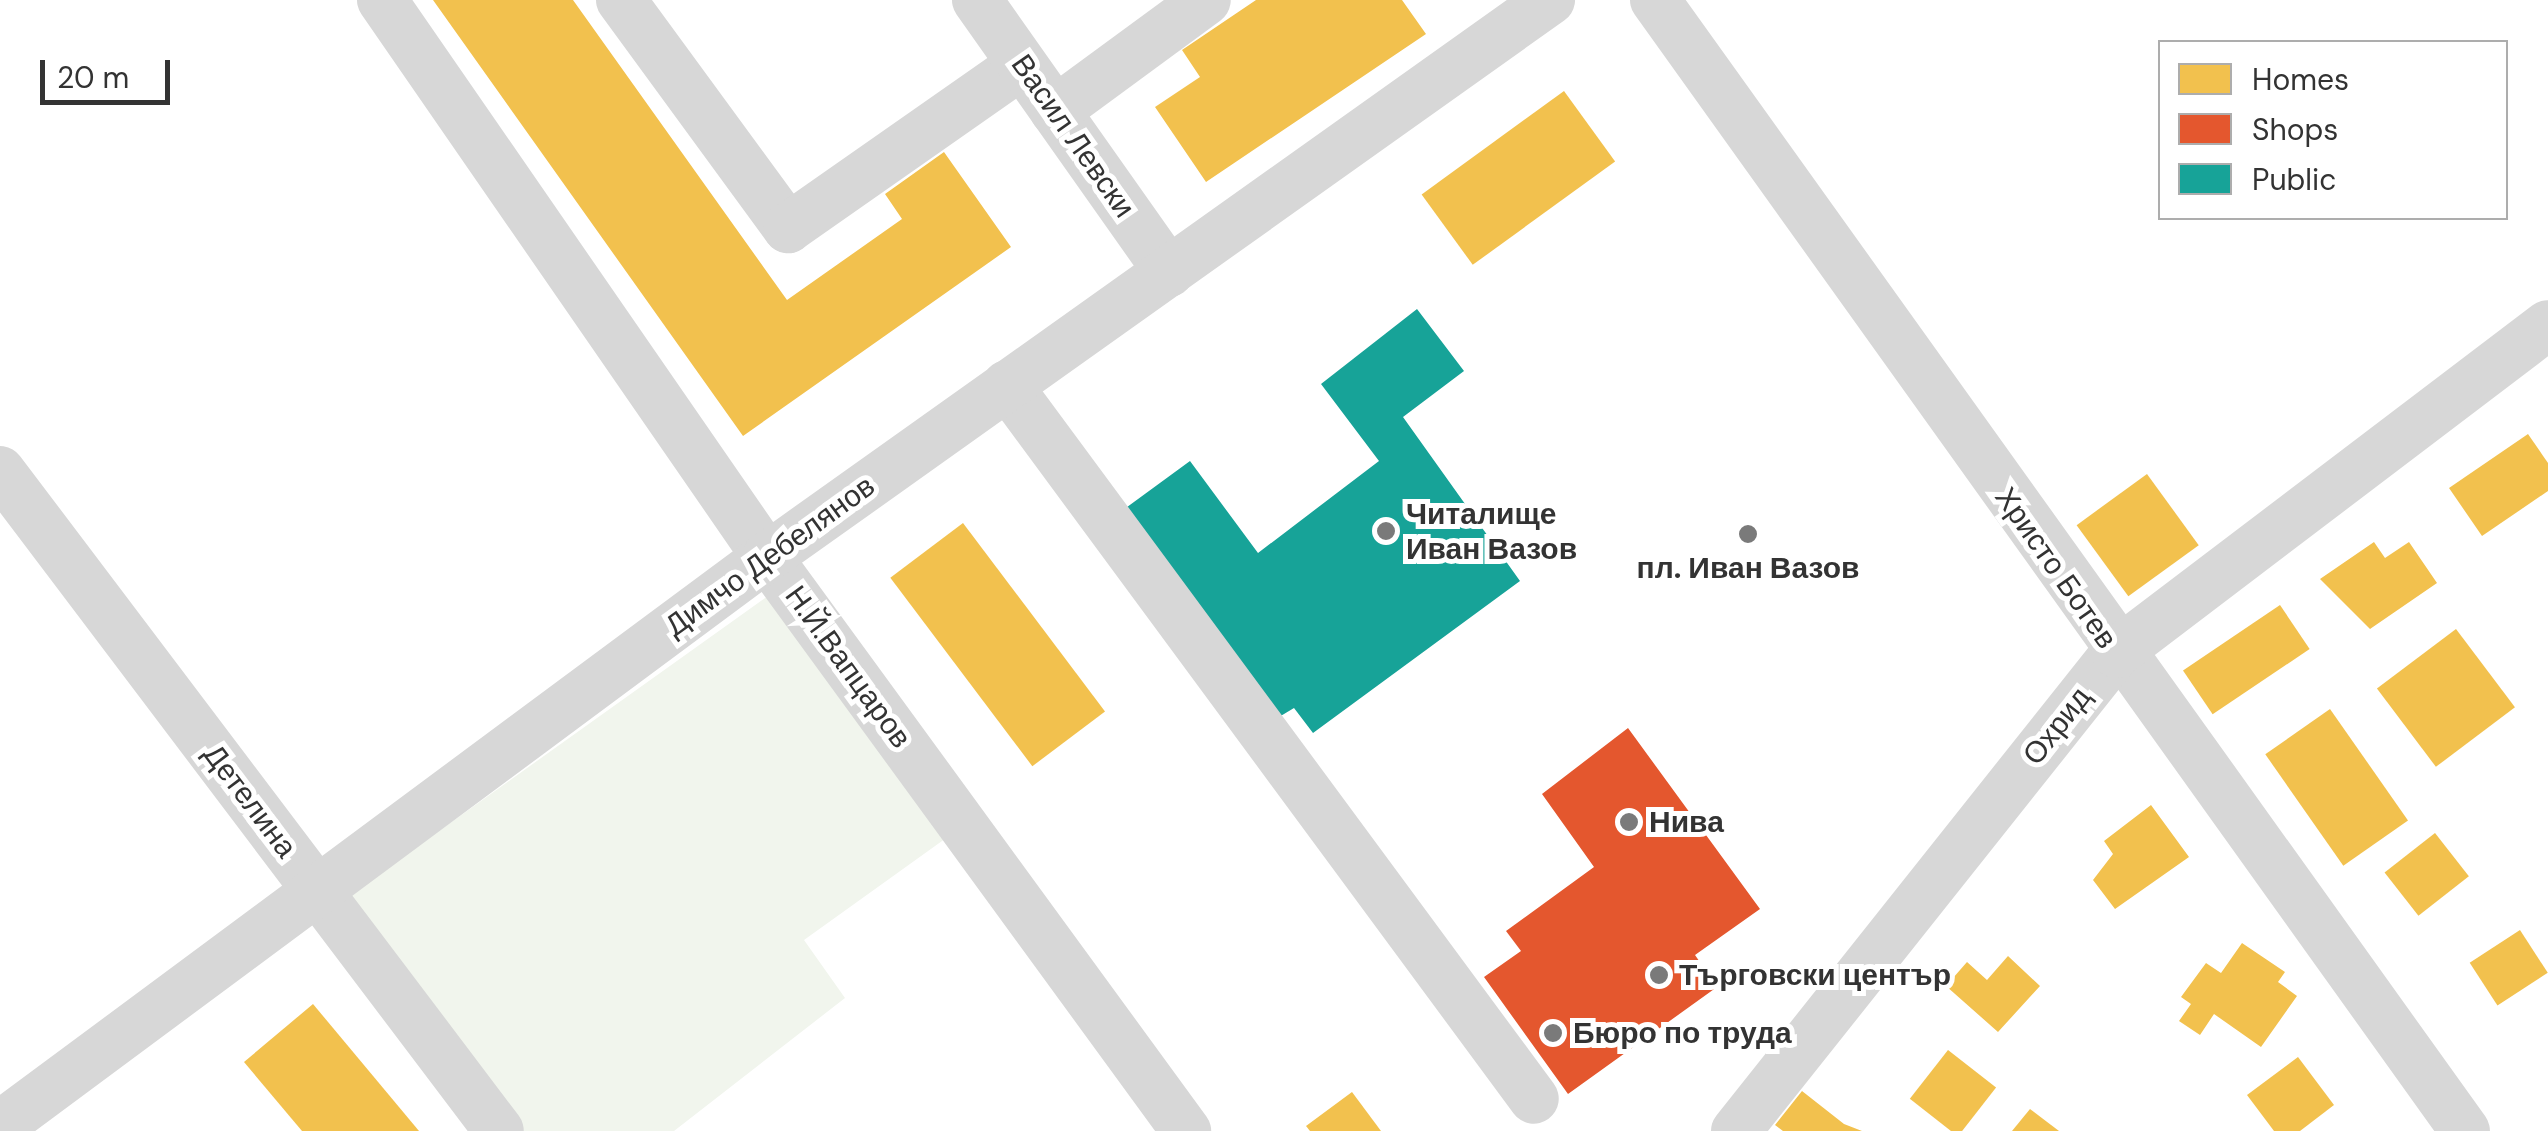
<!DOCTYPE html>
<meta charset="utf-8">
<style>
body{margin:0}
#map{position:relative;width:2548px;height:1131px;overflow:hidden;background:#fff;font-family:"DM Sans",sans-serif}
div>[style]{position:absolute}
.green>*{inset:0;background:#f1f5ed}
.homes>*{inset:0;background:#f2c14e;transform-origin:0 0}
.shops>*{inset:0;background:#e4572e}
.public>*{inset:0;background:#17a398}
.minor>*{height:50px;margin:-25px;padding:0 25px;transform-origin:25px;border-radius:25px;background:#d7d7d7}
.dots>*{width:28px;height:28px;translate:-50% -50%;box-sizing:border-box;border:5px solid #fff;border-radius:50%}
span{translate:-50% -50%;white-space:nowrap;text-align:center;line-height:1.15;-webkit-text-stroke:10px #fff;paint-order:stroke}
.street-label{font-size:30px;color:#333}
.poi-label{font-size:30px;color:#333;font-weight:700}
.left{translate:0 -50%;text-align:left}
.legend{position:absolute;left:2158px;top:40px;width:350px;height:180px;box-sizing:border-box;background:#fff;border:2px solid #adadad;margin:0;padding:12px 18px;list-style:none;font-size:30px;color:#333}
.legend li{display:flex;align-items:center;gap:20px;height:50px}
.legend b{width:50px;border:2px solid #adadad}
.scale{position:absolute;left:40px;top:60px;width:130px;height:45px;box-sizing:border-box;border:5px solid #333;border-top:0;padding-left:12px;font-size:30px;line-height:35px;white-space:nowrap;color:#333;-webkit-text-stroke:8px #fff;paint-order:stroke}
</style>
<div id="map">
<div class="green">
<div style="clip-path:polygon(772px 593px,949px 836px,804px 940px,845px 998px,674px 1131px,523px 1131px,348px 896px)"></div>
</div>
<div class="homes">
<div style="clip-path:polygon(433px 0,573px 0,787px 300px,902px 219px,885px 194px,944px 152px,1011px 247px,743px 436px)"></div>
<div style="clip-path:polygon(1256px 0,1402px 0,1426px 34px,1206px 182px,1155px 107px,1200px 77px,1182px 50px)"></div>
<div style="left:1564px;top:91px;width:87px;height:176px;rotate:54deg"></div>
<div style="clip-path:polygon(2528px 434px,2548px 463px,2548px 491px,2482px 536px,2449px 488px)"></div>
<div style="left:2147px;top:474px;width:88px;height:87px;rotate:54deg"></div>
<div style="left:963px;top:523px;width:236px;height:91px;rotate:53deg"></div>
<div style="clip-path:polygon(2374px 542px,2385px 558px,2409px 542px,2437px 583px,2370px 629px,2320px 579px)"></div>
<div style="left:2280px;top:605px;width:53px;height:117px;rotate:56deg"></div>
<div style="left:2456px;top:629px;width:98px;height:99px;rotate:53deg"></div>
<div style="left:2330px;top:709px;width:136px;height:79px;rotate:55deg"></div>
<div style="clip-path:polygon(2151px 805px,2189px 857px,2115px 909px,2093px 880px,2113px 854px,2104px 841px)"></div>
<div style="left:2435px;top:833px;width:55px;height:64px;rotate:52deg"></div>
<div style="left:2520px;top:930px;width:51px;height:60px;rotate:57deg"></div>
<div style="clip-path:polygon(2242px 943px,2285px 972px,2278px 982px,2297px 996px,2261px 1047px,2214px 1014px,2200px 1035px,2179px 1021px,2191px 1004px,2181px 997px,2206px 963px,2221px 973px)"></div>
<div style="clip-path:polygon(2008px 956px,2040px 986px,1998px 1032px,1946px 986px,1967px 962px,1987px 980px)"></div>
<div style="clip-path:polygon(313px 1004px,419px 1131px,302px 1131px,244px 1062px)"></div>
<div style="left:1948px;top:1050px;width:61px;height:62px;rotate:38deg"></div>
<div style="clip-path:polygon(2298px 1057px,2334px 1105px,2300px 1131px,2274px 1131px,2247px 1095px)"></div>
<div style="clip-path:polygon(1802px 1091px,1844px 1124px,1862px 1131px,1783px 1131px,1775px 1125px)"></div>
<div style="clip-path:polygon(1352px 1092px,1381px 1131px,1310px 1131px,1306px 1126px)"></div>
<div style="clip-path:polygon(2030px 1109px,2059px 1131px,2012px 1131px)"></div>
</div>
<div class="shops">
<div style="clip-path:polygon(1628px 728px,1760px 909px,1695px 955px,1717px 987px,1568px 1094px,1484px 977px,1521px 951px,1506px 931px,1594px 867px,1542px 794px)"></div>
</div>
<div class="public">
<div style="clip-path:polygon(1417px 309px,1464px 371px,1403px 417px,1520px 581px,1313px 733px,1294px 708px,1279px 717px,1123px 510px,1190px 461px,1258px 553px,1379px 461px,1321px 384px)"></div>
</div>
<div class="minor">
<div style="left:382px;top:0;width:677px;rotate:55.35deg"></div>
<div style="left:767px;top:557px;width:711px;rotate:53.87deg"></div>
<div style="left:621px;top:0;width:283px;rotate:53.8deg"></div>
<div style="left:788px;top:228px;width:284px;rotate:-35deg"></div>
<div style="left:977px;top:0;width:333px;rotate:54.8deg"></div>
<div style="left:1655px;top:0;width:1391px;rotate:54.39deg"></div>
<div style="left:1055px;top:111px;width:187px;rotate:-36.3deg"></div>
<div style="left:1007px;top:385px;width:887px;rotate:53.57deg"></div>
<div style="left:0;top:471px;width:827px;rotate:52.91deg"></div>
<div style="left:0;top:1126px;width:955px;rotate:-36.57deg"></div>
<div style="left:767px;top:557px;width:961px;rotate:-35.43deg"></div>
<div style="left:1736px;top:1131px;width:611px;rotate:-51.52deg"></div>
<div style="left:2116px;top:653px;width:542px;rotate:-37.21deg"></div>
</div>
<div class="dots">
<div style="left:1386px;top:531px;background:#7a7a7a"></div>
<div style="left:1748px;top:534px;background:#7a7a7a"></div>
<div style="left:1629px;top:822px;background:#7a7a7a"></div>
<div style="left:1659px;top:975px;background:#7a7a7a"></div>
<div style="left:1553px;top:1033px;background:#7a7a7a"></div>
</div>
<div class="street-label">
<span style="left:1073px;top:136px;rotate:55deg">Васил Левски</span>
<span style="left:770px;top:556px;rotate:-36deg">Димчо Дебелянов</span>
<span style="left:2056px;top:568px;rotate:55deg">Христо Ботев</span>
<span style="left:848px;top:667px;rotate:54deg">Н.Й.Вапцаров</span>
<span style="left:2057px;top:726px;rotate:-52deg">Охрид</span>
<span style="left:250px;top:801px;rotate:53deg">Детелина</span>
</div>
<div class="poi-label">
<span class="left" style="left:1406px;top:531px">Читалище<br>Иван Вазов</span>
<span style="left:1748px;top:568px">пл. Иван Вазов</span>
<span class="left" style="left:1649px;top:822px">Нива</span>
<span class="left" style="left:1679px;top:975px">Търговски център</span>
<span class="left" style="left:1573px;top:1033px">Бюро по труда</span>
</div>
<ul class="legend">
<li><b style="height:28px;background:#f2c14e"></b>Homes</li>
<li><b style="height:28px;background:#e4572e"></b>Shops</li>
<li><b style="height:28px;background:#17a398"></b>Public</li>
</ul>
<div class="scale">20 m</div>
</div>
